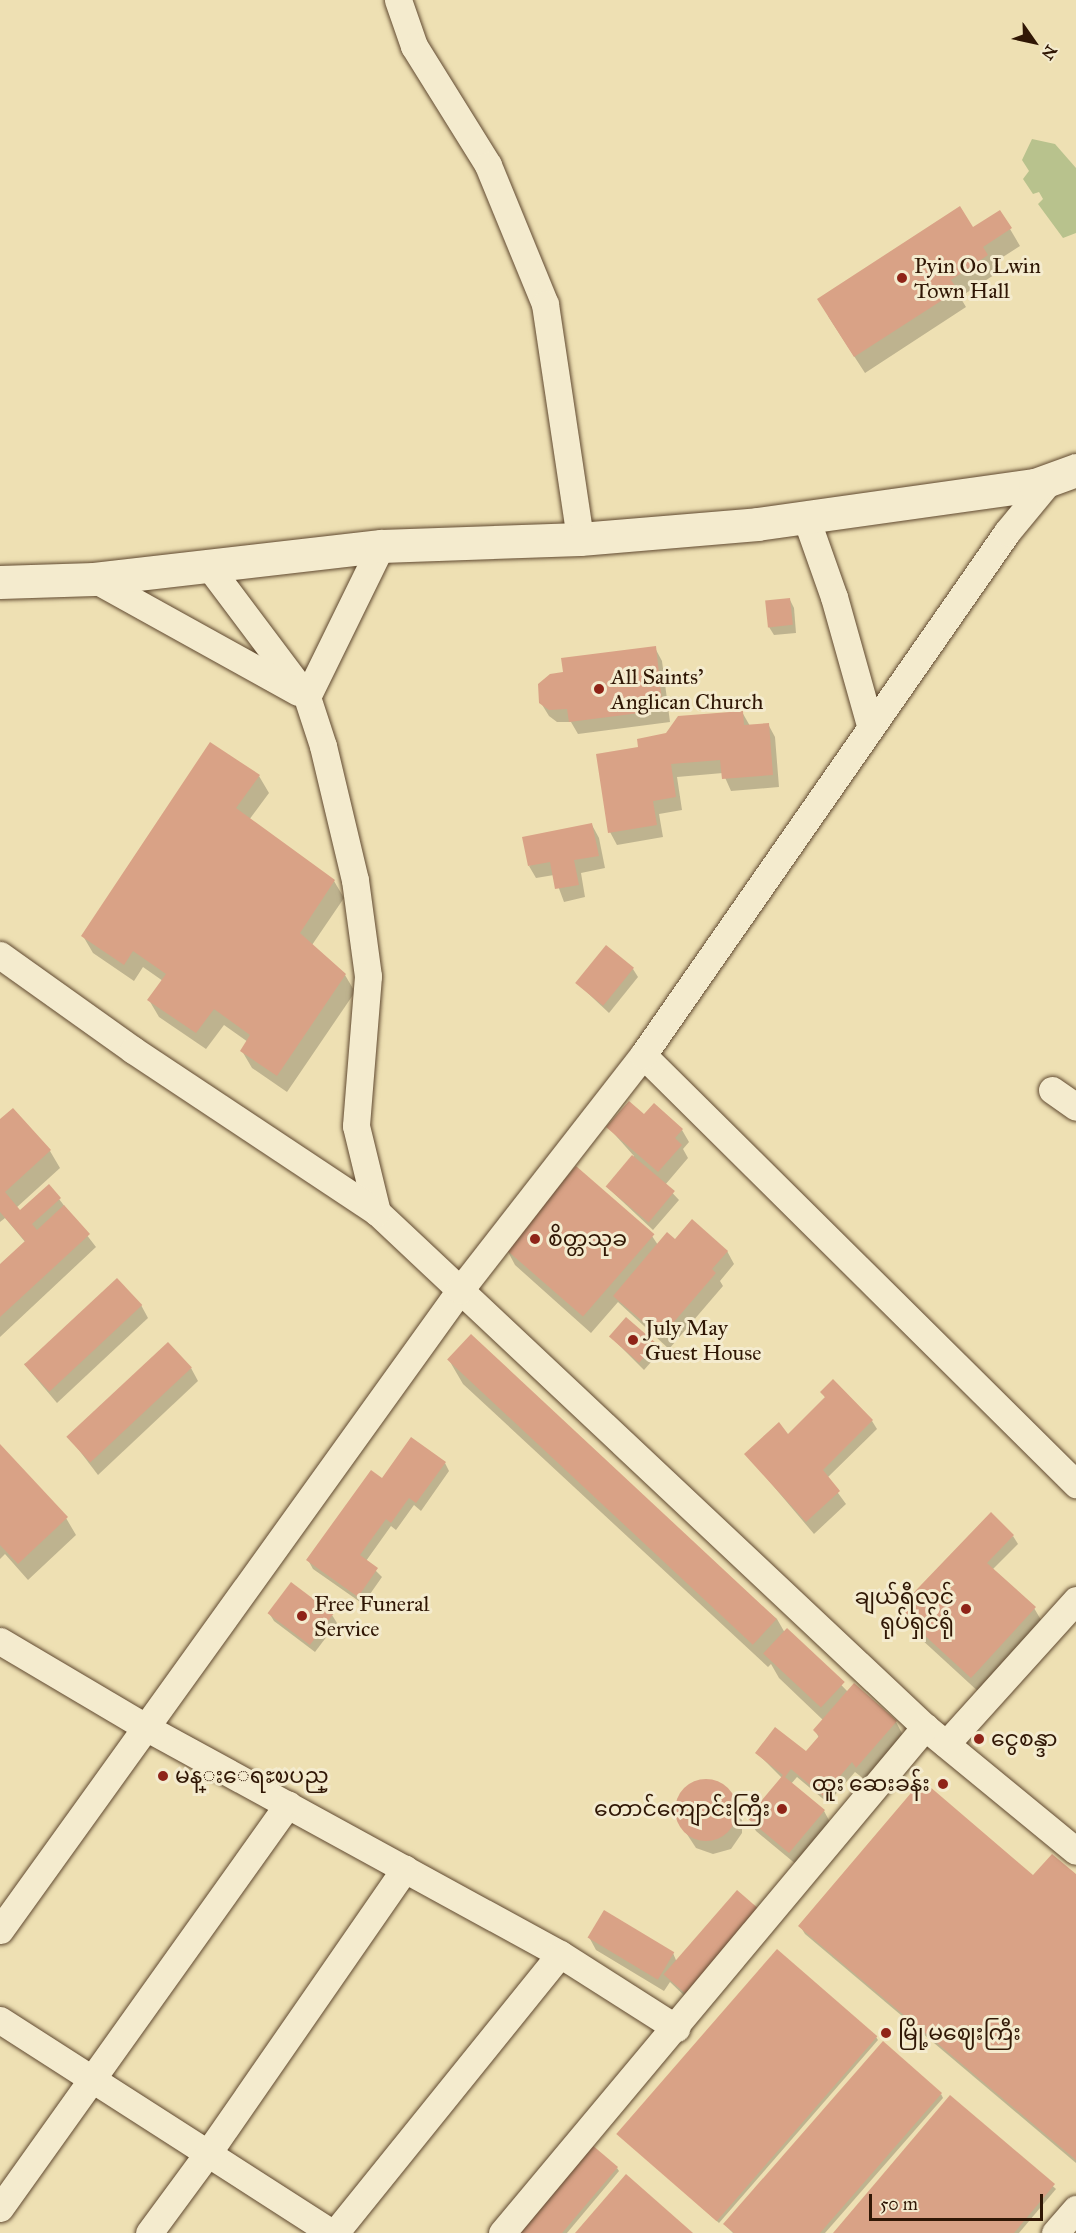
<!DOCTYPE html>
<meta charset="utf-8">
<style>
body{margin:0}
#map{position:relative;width:1076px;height:2233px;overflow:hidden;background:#eee0b3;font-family:"IM FELL Great Primer","Noto Sans Myanmar",serif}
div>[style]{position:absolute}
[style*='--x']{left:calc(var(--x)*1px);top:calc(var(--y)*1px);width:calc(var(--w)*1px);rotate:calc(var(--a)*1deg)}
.green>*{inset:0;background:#b8c28d}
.shadow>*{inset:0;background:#0003}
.building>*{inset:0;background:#d9a286;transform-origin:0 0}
.round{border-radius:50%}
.roads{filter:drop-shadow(0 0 2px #604930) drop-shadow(0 0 2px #604930)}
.minor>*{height:27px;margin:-13.5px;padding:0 13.5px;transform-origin:13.5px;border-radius:13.5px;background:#f4ebce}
.tertiary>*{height:33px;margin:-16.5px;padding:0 16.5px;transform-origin:16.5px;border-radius:16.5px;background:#f4ebce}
.dots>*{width:16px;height:16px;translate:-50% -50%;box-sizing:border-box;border:3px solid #f4ebce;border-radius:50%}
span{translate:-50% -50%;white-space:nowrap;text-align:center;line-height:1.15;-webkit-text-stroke:6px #f4ebce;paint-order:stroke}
.poi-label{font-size:22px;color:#301705}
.left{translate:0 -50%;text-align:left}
.right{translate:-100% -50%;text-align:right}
.north{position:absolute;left:1004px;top:12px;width:60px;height:60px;-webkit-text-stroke:4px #f4ebce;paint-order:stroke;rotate:124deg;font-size:16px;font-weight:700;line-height:24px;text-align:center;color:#301705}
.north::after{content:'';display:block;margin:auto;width:21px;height:27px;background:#301705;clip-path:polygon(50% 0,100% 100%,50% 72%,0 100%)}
.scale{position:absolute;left:869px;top:2194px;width:174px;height:27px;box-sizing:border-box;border:3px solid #301705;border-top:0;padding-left:8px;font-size:18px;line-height:21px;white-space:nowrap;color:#301705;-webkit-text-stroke:4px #f4ebce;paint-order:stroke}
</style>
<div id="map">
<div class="green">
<i style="clip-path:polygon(1032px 139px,1055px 144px,1076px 168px,1076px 233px,1063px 238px,1038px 204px,1043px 199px,1039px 192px,1033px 194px,1023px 179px,1029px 171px,1022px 160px)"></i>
</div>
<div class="shadow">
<i style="clip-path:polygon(1010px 229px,1020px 246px,992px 264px,997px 273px,960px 297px,966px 307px,865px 373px,828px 316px,973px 230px)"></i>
<i style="clip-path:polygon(790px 600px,794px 608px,796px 633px,774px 635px,769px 627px)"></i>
<i style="clip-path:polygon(655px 648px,662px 661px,670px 722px,578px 734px,571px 722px,557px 722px,549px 716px,541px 703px)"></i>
<i style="clip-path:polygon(742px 712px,750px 726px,768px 724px,775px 737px,779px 787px,731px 791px,723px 773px,677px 777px,682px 810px,659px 814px,663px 837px,617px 845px,610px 832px,640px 748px,667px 735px)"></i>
<i style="clip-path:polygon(259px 776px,269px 793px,249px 820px,334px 881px,344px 898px,312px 945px,345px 975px,355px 992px,287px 1092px,252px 1068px,242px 1051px,248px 1042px,224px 1025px,206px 1049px,159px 1017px,149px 1000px,163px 981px,143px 967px,134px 981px,93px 953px,83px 936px)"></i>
<i style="clip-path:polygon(592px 825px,599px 838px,605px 868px,581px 873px,585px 897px,564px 902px,554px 875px,536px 878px,529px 866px)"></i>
<i style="clip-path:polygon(633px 969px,638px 977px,609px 1013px,577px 983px)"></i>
<i style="clip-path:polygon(644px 1116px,682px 1130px,689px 1142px,683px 1149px,688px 1158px,665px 1185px,679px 1200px,653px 1230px,607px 1187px,634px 1156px,608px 1127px)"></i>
<i style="clip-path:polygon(0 1121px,50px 1151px,60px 1168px,16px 1208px,20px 1212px,49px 1186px,96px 1247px,0 1337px,0 1267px,26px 1243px,5px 1218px,0 1222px)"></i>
<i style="clip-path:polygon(652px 1236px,658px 1245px,675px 1241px,727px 1251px,734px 1264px,720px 1281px,723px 1286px,669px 1349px,618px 1302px,591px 1333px,515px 1265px,506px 1248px)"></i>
<i style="clip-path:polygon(141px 1305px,148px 1318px,57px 1403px,24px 1364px)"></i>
<i style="clip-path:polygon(611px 1337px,655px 1344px,659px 1353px,644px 1370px)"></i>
<i style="clip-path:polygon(449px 1360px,777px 1619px,785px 1633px,788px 1630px,848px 1692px,896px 1722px,903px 1735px,864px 1779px,855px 1772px,828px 1803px,797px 1777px,791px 1784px,824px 1811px,831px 1824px,797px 1865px,756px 1831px,749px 1818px,782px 1778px,757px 1753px,806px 1753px,819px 1738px,815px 1730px,823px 1720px,779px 1678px,771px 1664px,768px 1667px,463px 1384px)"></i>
<i style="clip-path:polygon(191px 1368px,198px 1381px,98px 1475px,69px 1437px)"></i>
<i style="clip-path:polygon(822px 1392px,872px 1421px,877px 1429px,827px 1478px,846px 1504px,814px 1534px,746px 1454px,789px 1436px,826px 1399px)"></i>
<i style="clip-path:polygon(0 1446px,66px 1518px,76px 1535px,28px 1580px,5px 1554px,0 1559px)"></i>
<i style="clip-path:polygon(445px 1463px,449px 1471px,421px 1511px,414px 1505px,396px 1530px,391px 1526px,366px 1561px,382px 1577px,363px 1604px,313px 1569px,308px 1560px)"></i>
<i style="clip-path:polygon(1013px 1536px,1018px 1544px,993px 1569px,1034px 1608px,1044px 1625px,981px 1694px,908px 1627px,899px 1611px)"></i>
<i style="clip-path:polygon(269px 1613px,332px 1615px,337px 1623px,315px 1652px,274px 1621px)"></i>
<i style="clip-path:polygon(700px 1780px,721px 1784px,742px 1813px,742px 1833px,731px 1849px,713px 1854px,696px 1848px,677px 1819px,677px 1800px,691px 1784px)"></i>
<i style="clip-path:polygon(1076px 1876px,1076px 2163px,805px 1934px,800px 1926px,1033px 1877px)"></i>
<i style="clip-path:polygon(589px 1937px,673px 1953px,695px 2006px,670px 1982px,664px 1991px,596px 1950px)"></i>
<i style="clip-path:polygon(876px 2037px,878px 2040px,719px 2223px,619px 2134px)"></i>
<i style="clip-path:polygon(941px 2094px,943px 2098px,825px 2233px,733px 2233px,727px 2227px,725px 2224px)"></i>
<i style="clip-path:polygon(951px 2097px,1056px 2189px,1019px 2233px,835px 2233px)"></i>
<i style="clip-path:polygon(617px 2168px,619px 2171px,567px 2233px,514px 2233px)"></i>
</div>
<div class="building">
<i style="clip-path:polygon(960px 206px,973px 227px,1000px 210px,1012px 228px,983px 247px,988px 255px,951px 280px,958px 290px,854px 357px,817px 299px)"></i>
<i style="left:790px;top:598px;width:27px;height:25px;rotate:84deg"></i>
<i style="clip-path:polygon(656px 646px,663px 710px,569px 722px,567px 709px,549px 710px,539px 703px,538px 684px,550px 674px,563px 672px,561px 658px)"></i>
<i style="clip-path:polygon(743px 711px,744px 725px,769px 723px,773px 775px,722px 779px,720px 760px,671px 764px,676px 797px,653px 801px,657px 825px,608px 833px,596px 754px,638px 747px,637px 739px,666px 733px,678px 716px)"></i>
<i style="clip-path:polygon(210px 742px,260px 775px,236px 808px,335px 880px,300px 933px,346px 974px,277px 1076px,240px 1051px,250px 1035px,214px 1009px,196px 1033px,147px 1000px,166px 974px,133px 951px,124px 965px,81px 936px)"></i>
<i style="clip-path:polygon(592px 823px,599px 856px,574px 860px,579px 885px,555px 889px,550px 862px,528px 866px,522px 837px)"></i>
<i style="left:606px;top:945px;width:36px;height:49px;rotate:39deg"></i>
<i style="clip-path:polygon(629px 1101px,644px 1114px,654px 1103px,683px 1129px,675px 1138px,682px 1145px,658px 1172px,606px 1127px)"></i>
<i style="clip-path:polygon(13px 1108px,51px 1150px,5px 1192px,20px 1210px,49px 1184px,61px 1198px,32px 1224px,37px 1230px,64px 1205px,90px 1234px,0 1317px,0 1264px,25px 1241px,0 1212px,0 1119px)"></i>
<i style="left:632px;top:1155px;width:56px;height:41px;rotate:40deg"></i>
<i style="left:576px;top:1166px;width:104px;height:109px;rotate:41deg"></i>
<i style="clip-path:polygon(692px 1219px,728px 1251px,712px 1269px,716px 1273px,661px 1337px,613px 1296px,667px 1232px,675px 1239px)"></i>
<i style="left:117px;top:1278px;width:37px;height:127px;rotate:47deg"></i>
<i style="left:626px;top:1317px;width:40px;height:26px;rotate:41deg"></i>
<i style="left:471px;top:1334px;width:418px;height:35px;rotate:43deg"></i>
<i style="left:168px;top:1342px;width:35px;height:139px;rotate:47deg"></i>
<i style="clip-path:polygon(833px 1379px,873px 1420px,823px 1470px,840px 1491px,806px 1522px,744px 1454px,779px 1422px,788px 1434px,825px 1397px,820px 1392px)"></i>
<i style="clip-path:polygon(411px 1437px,446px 1462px,416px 1503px,409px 1498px,391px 1523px,386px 1519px,360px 1555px,378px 1568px,358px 1597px,306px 1560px,371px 1470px,382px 1478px)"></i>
<i style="clip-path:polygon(0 1444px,68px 1517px,18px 1564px,0 1545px)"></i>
<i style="clip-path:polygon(991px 1512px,1014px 1535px,987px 1563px,1036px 1607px,971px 1678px,897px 1610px)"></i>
<i style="left:291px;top:1582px;width:53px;height:39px;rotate:37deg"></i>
<i style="left:787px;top:1628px;width:79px;height:35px;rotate:43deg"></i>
<i style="clip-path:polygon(854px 1683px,897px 1721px,856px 1768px,852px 1762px,823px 1796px,791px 1769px,785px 1777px,825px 1810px,789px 1853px,747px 1818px,783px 1775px,755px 1753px,775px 1727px,806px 1751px,819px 1736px,813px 1730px)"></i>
<i class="round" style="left:675px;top:1779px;width:62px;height:62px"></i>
<i style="clip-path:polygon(922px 1780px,1033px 1875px,1052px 1854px,1076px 1874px,1076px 2160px,798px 1926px)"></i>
<i style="left:737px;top:1890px;width:29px;height:112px;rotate:41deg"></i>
<i style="left:604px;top:1910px;width:82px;height:32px;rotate:31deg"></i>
<i style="left:777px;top:1949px;width:133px;height:245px;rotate:41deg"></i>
<i style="clip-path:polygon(883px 2041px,942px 2093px,820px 2233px,734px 2233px,723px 2224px)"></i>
<i style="clip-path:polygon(950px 2095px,1055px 2184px,1014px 2233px,833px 2233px)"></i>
<i style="clip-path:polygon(591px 2144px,618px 2167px,562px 2233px,512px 2233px)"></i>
<i style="clip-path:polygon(626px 2174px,693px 2233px,575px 2233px)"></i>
</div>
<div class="roads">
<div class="minor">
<i style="--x:398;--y:0;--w:49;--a:70.8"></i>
<i style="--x:414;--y:46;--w:140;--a:58.1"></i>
<i style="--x:488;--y:165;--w:150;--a:67.7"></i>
<i style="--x:545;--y:304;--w:238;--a:81.5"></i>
<i style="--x:806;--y:518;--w:84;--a:70.5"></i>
<i style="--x:834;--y:597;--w:133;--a:74.3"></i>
<i style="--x:210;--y:568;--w:161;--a:53.1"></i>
<i style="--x:307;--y:697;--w:52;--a:71.9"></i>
<i style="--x:323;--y:746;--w:138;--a:76.6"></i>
<i style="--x:355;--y:880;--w:97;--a:82.3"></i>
<i style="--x:368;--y:976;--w:150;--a:94.6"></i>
<i style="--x:356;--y:1126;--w:89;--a:76.3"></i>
<i style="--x:377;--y:1212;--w:752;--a:43.22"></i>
<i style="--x:925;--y:1727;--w:195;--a:39.4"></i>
<i style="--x:94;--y:579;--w:233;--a:29"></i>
<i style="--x:307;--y:697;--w:168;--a:-63.9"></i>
<i style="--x:0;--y:955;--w:163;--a:35.5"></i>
<i style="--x:133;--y:1050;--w:293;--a:33.6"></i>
<i style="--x:643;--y:1055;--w:610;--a:44.73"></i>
<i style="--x:1052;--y:1090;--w:29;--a:35"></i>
<i style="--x:0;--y:1641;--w:171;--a:30.6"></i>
<i style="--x:147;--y:1728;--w:471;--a:28.7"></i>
<i style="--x:560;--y:1954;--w:138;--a:32.5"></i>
<i style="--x:946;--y:1744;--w:194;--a:-47.9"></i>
<i style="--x:0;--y:1930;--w:788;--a:-54.29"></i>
<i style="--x:460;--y:1290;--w:298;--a:-52.1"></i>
<i style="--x:643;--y:1055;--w:637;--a:-55.16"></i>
<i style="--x:1007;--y:532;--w:67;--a:-50.4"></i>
<i style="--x:0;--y:2020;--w:394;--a:32.7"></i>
<i style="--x:0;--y:2208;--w:496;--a:-54.5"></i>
<i style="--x:149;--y:2233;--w:99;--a:-53.6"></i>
<i style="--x:208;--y:2153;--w:346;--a:-55.3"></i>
<i style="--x:335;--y:2233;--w:358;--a:-51.1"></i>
<i style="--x:502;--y:2233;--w:660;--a:-50.11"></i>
<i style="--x:1055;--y:2233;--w:32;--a:-49"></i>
</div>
<div class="tertiary">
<i style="--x:0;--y:582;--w:94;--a:-1.8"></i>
<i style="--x:94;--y:579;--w:289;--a:-6.6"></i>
<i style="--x:381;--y:546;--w:199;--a:-2"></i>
<i style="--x:580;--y:539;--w:178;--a:-4.8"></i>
<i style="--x:757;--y:524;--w:281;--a:-8"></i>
<i style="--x:1035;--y:485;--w:44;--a:-20.1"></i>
</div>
</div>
<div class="dots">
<i style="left:902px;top:278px;background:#8f2418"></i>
<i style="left:599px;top:689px;background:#8f2418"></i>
<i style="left:535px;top:1239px;background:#8f2418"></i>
<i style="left:633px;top:1340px;background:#8f2418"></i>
<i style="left:966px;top:1609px;background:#8f2418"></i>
<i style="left:302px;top:1616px;background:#8f2418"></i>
<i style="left:979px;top:1739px;background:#8f2418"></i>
<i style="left:163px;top:1776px;background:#8f2418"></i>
<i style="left:943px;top:1784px;background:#8f2418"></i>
<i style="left:782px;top:1809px;background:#8f2418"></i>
<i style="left:886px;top:2033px;background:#8f2418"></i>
</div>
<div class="poi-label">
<span class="left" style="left:914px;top:278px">Pyin Oo Lwin<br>Town Hall</span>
<span class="left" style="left:611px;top:689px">All Saints'<br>Anglican Church</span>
<span class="left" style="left:548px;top:1239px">စိတ္တသုခ</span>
<span class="left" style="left:645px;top:1340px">July May<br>Guest House</span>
<span class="right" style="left:954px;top:1609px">ချယ်ရီလွင်<br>ရုပ်ရှင်ရုံ</span>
<span class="left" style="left:314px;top:1616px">Free Funeral<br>Service</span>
<span class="left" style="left:991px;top:1739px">ငွေစန္ဒာ</span>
<span class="left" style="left:175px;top:1776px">မန္းေရႊၿပည္</span>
<span class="right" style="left:930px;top:1784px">ထူး ဆေးခန်း</span>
<span class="right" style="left:770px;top:1809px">တောင်ကျောင်းကြီး</span>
<span class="left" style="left:898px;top:2033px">မြို့မဈေးကြီး</span>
</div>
<div class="north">N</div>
<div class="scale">50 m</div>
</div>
